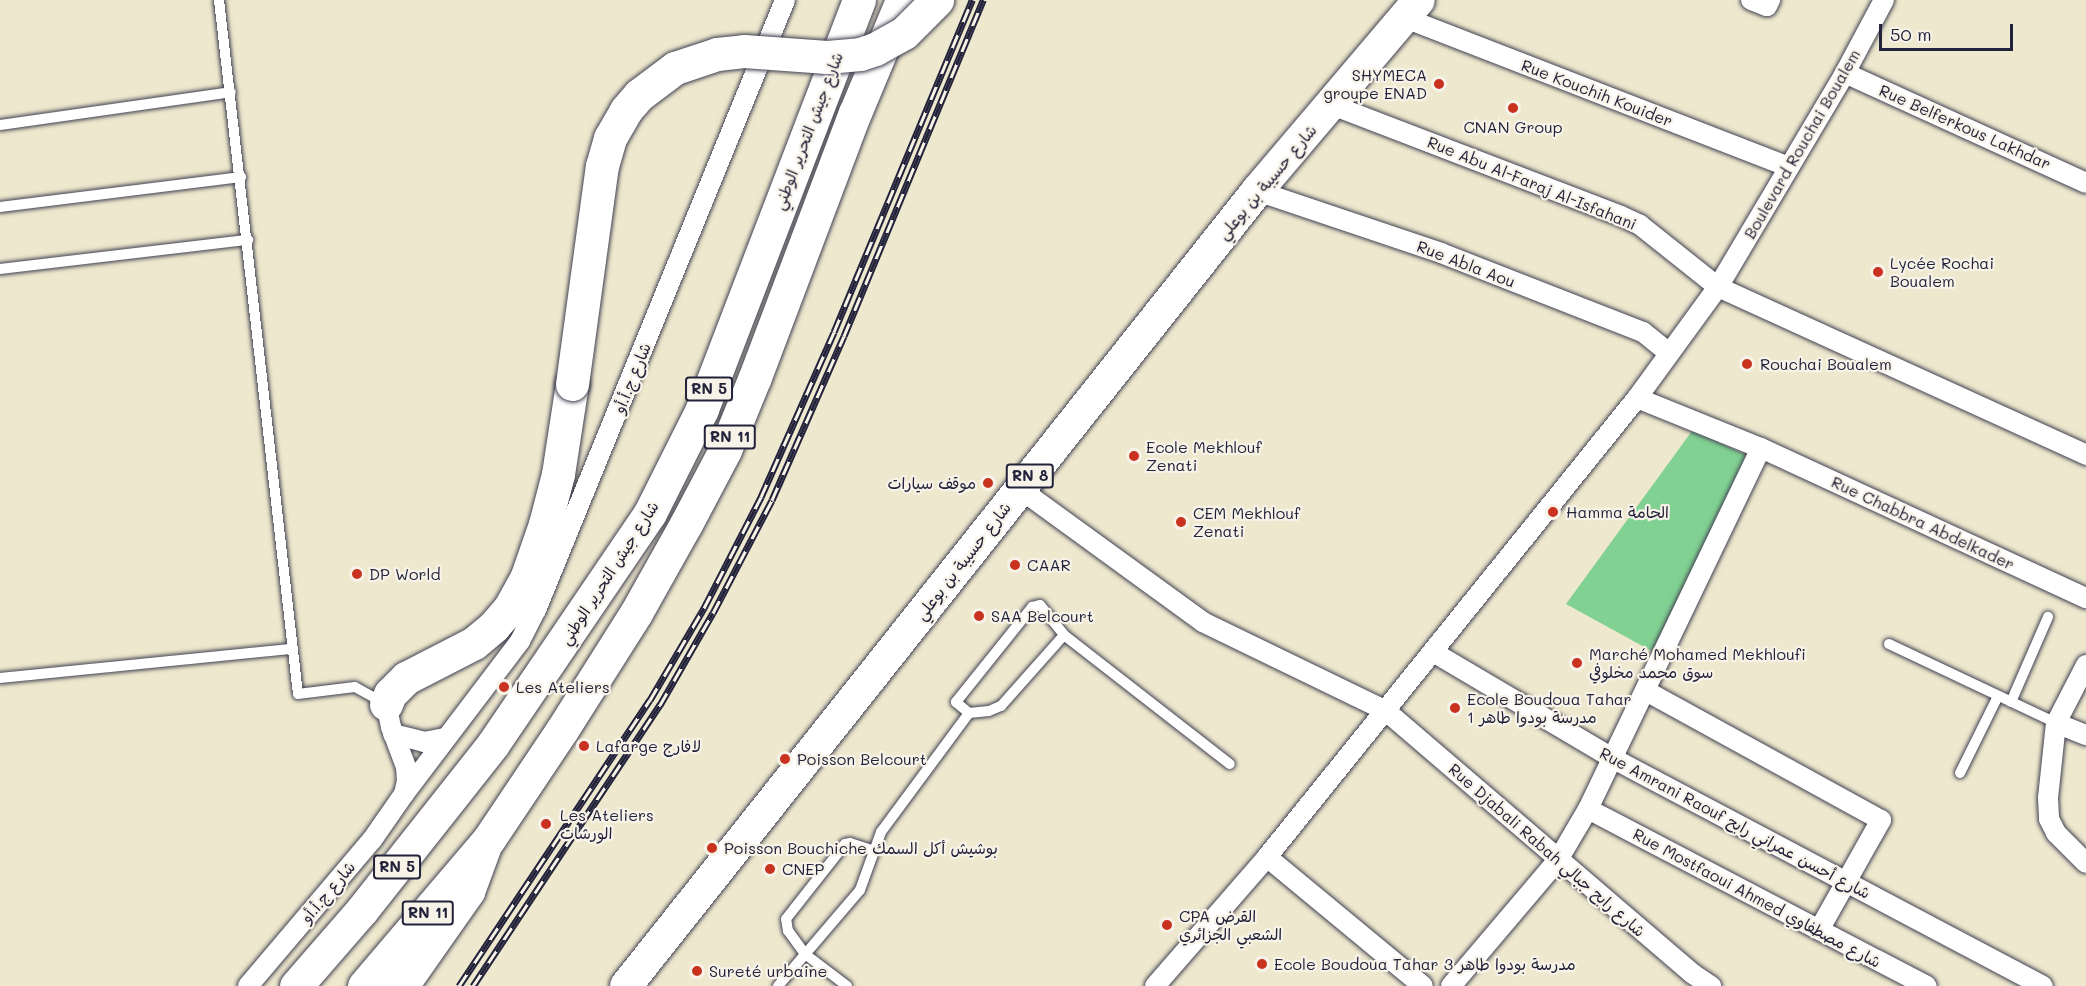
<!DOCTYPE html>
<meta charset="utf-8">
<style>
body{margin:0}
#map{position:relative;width:2086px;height:986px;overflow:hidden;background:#eee8ce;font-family:Mali,"Playpen Sans Arabic",sans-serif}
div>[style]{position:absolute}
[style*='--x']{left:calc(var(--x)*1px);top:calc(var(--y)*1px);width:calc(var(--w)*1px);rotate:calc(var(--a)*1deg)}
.green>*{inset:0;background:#81d192}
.roads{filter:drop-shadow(0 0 2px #414051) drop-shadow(0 0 2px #414051)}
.service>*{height:10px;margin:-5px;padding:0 5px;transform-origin:5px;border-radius:5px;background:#fff}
.minor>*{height:20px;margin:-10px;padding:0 10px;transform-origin:10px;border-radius:10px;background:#fff}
.primary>*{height:32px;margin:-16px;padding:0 16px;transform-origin:16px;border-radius:16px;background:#fff}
.motorway>*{height:33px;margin:-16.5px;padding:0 16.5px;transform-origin:16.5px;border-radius:16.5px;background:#fff}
.rail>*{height:7px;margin-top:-3.5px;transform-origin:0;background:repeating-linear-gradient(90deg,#f7f3e8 0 14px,#22223b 0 28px);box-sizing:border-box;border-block:2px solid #22223b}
.bridges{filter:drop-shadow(0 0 2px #414051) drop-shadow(0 0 2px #414051)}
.motorway-bridge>*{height:33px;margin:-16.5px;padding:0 16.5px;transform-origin:16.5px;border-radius:16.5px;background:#fff}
.dots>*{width:16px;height:16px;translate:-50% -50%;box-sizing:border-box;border:3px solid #f7f3e8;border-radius:50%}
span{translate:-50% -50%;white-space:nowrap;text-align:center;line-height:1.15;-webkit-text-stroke:4.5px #f7f3e8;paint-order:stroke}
.shield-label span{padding:2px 4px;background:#f7f3e8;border:2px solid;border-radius:4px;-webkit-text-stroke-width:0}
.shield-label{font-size:15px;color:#22223b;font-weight:700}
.poi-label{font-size:16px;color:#22223b}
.right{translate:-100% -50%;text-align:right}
.left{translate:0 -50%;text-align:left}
.street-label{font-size:16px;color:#22223b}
.scale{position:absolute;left:1879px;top:24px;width:134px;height:27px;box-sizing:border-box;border:3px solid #22223b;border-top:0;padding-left:8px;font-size:18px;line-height:21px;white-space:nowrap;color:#22223b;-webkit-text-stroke:4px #f7f3e8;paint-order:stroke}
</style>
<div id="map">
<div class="green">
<i style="clip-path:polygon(1692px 431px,1747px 455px,1657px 654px,1566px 604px)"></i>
</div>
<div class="roads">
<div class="service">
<i style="--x:219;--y:0;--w:698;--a:83.51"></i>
<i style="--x:298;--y:694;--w:57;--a:-7"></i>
<i style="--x:355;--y:687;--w:33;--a:29"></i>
<i style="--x:0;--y:125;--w:233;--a:-8.1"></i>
<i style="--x:0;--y:207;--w:243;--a:-7.1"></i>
<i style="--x:0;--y:269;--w:250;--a:-6.7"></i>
<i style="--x:1889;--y:644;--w:185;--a:25.3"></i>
<i style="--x:0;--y:678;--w:294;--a:-5.7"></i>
<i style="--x:2011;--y:702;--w:93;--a:-66.5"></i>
<i style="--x:969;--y:713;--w:20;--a:-6"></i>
<i style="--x:989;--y:711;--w:13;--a:-23"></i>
<i style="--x:1001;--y:706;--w:95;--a:-48.4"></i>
<i style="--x:1960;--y:773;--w:86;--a:-63.7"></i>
<i style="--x:778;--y:986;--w:126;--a:-49.5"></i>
<i style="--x:860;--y:890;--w:62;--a:-70.1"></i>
<i style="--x:881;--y:832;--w:148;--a:-53.5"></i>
<i style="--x:969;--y:713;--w:17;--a:-140"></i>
<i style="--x:956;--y:702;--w:122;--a:-51.3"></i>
<i style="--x:1032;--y:607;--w:8;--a:-14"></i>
<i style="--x:1040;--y:605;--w:38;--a:51"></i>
<i style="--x:1064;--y:635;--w:210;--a:37.9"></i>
<i style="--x:847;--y:986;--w:53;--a:-142.7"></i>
<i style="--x:805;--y:954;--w:29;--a:-126"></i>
<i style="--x:788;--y:931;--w:12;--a:-99"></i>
<i style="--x:786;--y:919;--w:95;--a:-51.8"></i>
<i style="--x:845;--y:844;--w:5;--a:-11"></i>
<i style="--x:850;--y:843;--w:25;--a:18"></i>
</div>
<div class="minor">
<i style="--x:1751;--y:0;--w:17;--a:21"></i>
<i style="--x:1767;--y:6;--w:7;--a:-63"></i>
<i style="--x:1405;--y:18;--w:412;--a:21.2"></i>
<i style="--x:1845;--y:73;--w:265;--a:24.5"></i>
<i style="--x:1332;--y:105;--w:310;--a:21"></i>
<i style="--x:1621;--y:216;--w:21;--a:25"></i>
<i style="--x:1640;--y:225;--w:100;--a:38.5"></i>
<i style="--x:1718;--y:287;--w:405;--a:24.5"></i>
<i style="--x:1257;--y:191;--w:194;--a:18.6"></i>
<i style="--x:1441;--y:253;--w:217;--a:21.4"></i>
<i style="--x:1643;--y:332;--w:32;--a:39"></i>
<i style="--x:1637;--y:398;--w:134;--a:22"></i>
<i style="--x:1761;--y:448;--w:358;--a:24.8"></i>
<i style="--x:1020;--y:489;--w:226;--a:36"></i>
<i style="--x:1203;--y:622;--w:203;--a:25.9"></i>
<i style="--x:1386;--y:711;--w:404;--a:40.6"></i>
<i style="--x:1693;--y:974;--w:22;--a:34"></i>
<i style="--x:1433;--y:652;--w:210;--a:30.6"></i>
<i style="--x:1614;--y:759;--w:485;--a:27.9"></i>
<i style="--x:2086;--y:665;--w:65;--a:117.3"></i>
<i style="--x:2056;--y:723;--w:75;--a:96.1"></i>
<i style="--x:2048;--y:798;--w:21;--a:87"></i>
<i style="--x:2049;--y:819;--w:16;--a:63"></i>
<i style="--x:2056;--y:833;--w:42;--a:45"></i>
<i style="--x:1646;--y:691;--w:268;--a:28.8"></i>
<i style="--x:1881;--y:820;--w:126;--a:119.4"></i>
<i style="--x:2056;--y:723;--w:32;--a:22"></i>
<i style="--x:393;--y:734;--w:32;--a:14"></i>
<i style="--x:424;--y:742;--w:21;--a:-11"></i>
<i style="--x:404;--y:794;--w:192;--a:-52.8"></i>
<i style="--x:520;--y:641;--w:35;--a:-63"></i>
<i style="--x:536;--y:610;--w:659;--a:-67.79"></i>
<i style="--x:1588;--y:809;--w:382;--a:27.6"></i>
<i style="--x:1267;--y:857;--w:202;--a:39.6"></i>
<i style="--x:248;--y:986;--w:192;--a:-49.7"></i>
<i style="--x:372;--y:840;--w:56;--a:-55.2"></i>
<i style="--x:404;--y:794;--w:13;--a:-77"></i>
<i style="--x:407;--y:781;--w:14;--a:-94"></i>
<i style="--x:406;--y:767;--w:43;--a:-110.6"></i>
<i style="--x:391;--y:727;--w:24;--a:-102"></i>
<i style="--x:1155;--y:986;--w:171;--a:-49"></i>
<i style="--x:1267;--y:857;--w:590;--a:-51.13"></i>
<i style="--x:1637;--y:398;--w:137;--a:-53.9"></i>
<i style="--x:1718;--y:287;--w:249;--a:-59.3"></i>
<i style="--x:1845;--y:73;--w:83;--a:-61.9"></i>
<i style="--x:1451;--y:986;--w:165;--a:-49.7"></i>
<i style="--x:1558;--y:860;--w:59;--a:-59.5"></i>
<i style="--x:1588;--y:809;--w:400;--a:-64.4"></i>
</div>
<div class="primary">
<i style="--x:403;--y:986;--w:115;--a:-54.9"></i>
<i style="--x:469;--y:892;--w:52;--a:-69.8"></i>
<i style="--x:626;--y:986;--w:1015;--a:-51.56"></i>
<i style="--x:1257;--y:191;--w:250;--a:-49.7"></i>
</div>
<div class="motorway">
<i style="--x:386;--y:704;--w:11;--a:-68"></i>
<i style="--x:390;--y:694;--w:23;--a:-45"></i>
<i style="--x:406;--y:678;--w:76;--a:-27.2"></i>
<i style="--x:474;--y:643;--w:26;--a:-40"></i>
<i style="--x:494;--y:626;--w:23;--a:-49"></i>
<i style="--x:509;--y:609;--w:38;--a:-61"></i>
<i style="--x:527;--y:576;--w:55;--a:-70.9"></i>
<i style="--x:545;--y:524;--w:52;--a:-75.4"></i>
<i style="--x:558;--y:474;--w:91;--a:-81.2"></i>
<i style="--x:296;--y:986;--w:101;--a:-49"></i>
<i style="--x:362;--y:910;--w:211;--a:-51.7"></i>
<i style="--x:493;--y:744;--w:279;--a:-55.8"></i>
<i style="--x:650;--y:513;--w:116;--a:-63.4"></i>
<i style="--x:702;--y:409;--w:438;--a:-69"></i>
<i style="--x:364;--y:986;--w:193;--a:-49.6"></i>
<i style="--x:489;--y:839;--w:131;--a:-56.2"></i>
<i style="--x:562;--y:730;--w:138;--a:-57.7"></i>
<i style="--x:636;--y:613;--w:102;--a:-60.7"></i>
<i style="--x:686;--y:524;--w:84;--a:-62.2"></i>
<i style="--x:725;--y:450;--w:79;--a:-67.7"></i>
<i style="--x:755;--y:377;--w:282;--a:-69.3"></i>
<i style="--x:855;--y:113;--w:122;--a:-67.4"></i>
</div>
</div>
<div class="rail">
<i style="--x:459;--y:986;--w:344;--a:-56.3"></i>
<i style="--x:650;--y:700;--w:107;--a:-59.6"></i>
<i style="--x:704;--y:608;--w:125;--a:-62.8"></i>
<i style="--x:761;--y:497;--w:180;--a:-66.1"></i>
<i style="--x:834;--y:332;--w:360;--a:-67.4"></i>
<i style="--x:473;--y:986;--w:338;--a:-56.4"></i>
<i style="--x:660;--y:705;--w:106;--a:-60.1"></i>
<i style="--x:713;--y:613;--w:127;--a:-62.4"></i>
<i style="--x:772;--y:500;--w:179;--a:-66.3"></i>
<i style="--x:844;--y:336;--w:364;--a:-67.5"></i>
</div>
<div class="bridges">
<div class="motorway-bridge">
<i style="--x:572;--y:384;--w:220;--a:-82.2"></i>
<i style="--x:602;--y:166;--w:29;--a:-74"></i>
<i style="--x:610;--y:138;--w:32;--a:-60"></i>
<i style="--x:626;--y:110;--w:20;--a:-49"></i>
<i style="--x:639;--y:95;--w:45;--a:-36.9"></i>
<i style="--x:675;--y:68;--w:44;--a:-18.4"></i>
<i style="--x:717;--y:54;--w:27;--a:-6"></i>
<i style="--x:744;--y:51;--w:83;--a:4.1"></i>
<i style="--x:827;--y:57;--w:33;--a:-5"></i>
<i style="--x:860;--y:54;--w:16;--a:-18"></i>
<i style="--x:875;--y:49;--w:33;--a:-29"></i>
<i style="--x:904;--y:33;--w:47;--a:-45"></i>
</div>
</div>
<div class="dots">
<i style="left:1439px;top:84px;background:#c8321e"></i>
<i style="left:1513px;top:108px;background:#c8321e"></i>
<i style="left:1878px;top:272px;background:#c8321e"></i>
<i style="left:1747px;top:364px;background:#c8321e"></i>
<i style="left:1134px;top:456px;background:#c8321e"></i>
<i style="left:988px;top:483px;background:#c8321e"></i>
<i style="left:1553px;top:512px;background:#c8321e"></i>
<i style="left:1181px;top:522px;background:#c8321e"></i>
<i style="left:1015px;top:565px;background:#c8321e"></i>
<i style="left:357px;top:574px;background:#c8321e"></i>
<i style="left:979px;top:616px;background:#c8321e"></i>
<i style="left:1577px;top:663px;background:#c8321e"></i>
<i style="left:504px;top:687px;background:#c8321e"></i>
<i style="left:1455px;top:708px;background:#c8321e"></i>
<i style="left:584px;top:746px;background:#c8321e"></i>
<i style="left:785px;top:759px;background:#c8321e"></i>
<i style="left:546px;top:824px;background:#c8321e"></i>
<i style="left:712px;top:848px;background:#c8321e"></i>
<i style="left:770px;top:869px;background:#c8321e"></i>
<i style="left:1167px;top:925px;background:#c8321e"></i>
<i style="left:1262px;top:964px;background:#c8321e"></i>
<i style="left:697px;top:971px;background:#c8321e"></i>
</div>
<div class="shield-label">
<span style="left:709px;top:389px">RN 5</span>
<span style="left:730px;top:437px">RN 11</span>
<span style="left:1030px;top:476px">RN 8</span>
<span style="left:397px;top:867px">RN 5</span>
<span style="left:428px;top:913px">RN 11</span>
</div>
<div class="poi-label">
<span class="right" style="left:1427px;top:84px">SHYMECA<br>groupe ENAD</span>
<span style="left:1513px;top:127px">CNAN Group</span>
<span class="left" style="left:1890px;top:272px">Lycée Rochai<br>Boualem</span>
<span class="left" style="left:1760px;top:364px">Rouchai Boualem</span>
<span class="left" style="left:1146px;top:456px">Ecole Mekhlouf<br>Zenati</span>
<span class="right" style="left:976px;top:483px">موقف سيارات</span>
<span class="left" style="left:1566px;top:512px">Hamma الحامة</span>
<span class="left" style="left:1193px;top:522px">CEM Mekhlouf<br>Zenati</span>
<span class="left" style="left:1027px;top:565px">CAAR</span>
<span class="left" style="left:369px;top:574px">DP World</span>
<span class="left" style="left:991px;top:616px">SAA Belcourt</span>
<span class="left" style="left:1589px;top:663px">Marché Mohamed Mekhloufi<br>سوق محمد مخلوفي</span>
<span class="left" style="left:516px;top:687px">Les Ateliers</span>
<span class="left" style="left:1467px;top:708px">Ecole Boudoua Tahar<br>1 مدرسة بودوا طاهر</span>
<span class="left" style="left:596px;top:746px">Lafarge لافارج</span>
<span class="left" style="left:797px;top:759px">Poisson Belcourt</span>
<span class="left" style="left:560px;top:824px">Les Ateliers<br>الورشات</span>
<span class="left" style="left:724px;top:848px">Poisson Bouchiche بوشيش أكل السمك</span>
<span class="left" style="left:782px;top:869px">CNEP</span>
<span class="left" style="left:1179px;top:925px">CPA القرض<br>الشعبي الجزائري</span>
<span class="left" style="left:1274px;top:964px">Ecole Boudoua Tahar 3 مدرسة بودوا طاهر</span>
<span class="left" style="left:709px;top:971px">Sureté urbaine</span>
</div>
<div class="street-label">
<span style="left:1597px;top:93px;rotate:21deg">Rue Kouchih Kouider</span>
<span style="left:1965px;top:127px;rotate:24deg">Rue Belferkous Lakhdar</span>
<span style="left:808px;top:131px;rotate:-69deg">شارع جيش التحرير الوطني</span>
<span style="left:1802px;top:144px;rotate:-60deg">Boulevard Rouchai Boualem</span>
<span style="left:1267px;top:182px;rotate:-50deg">شارع حسيبة بن بوعلي</span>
<span style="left:1532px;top:183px;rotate:22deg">Rue Abu Al-Faraj Al-Isfahani</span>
<span style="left:1466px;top:264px;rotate:21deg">Rue Abla Aou</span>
<span style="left:632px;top:378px;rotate:-68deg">شارع ج.أ.أو</span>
<span style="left:1923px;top:523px;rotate:25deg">Rue Chabbra Abdelkader</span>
<span style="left:963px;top:561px;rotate:-52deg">شارع حسيبة بن بوعلي</span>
<span style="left:609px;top:573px;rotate:-57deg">شارع جيش التحرير الوطني</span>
<span style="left:1735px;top:823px;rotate:28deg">Rue Amrani Raouf شارع أحسن عمراني رابح</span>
<span style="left:1547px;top:850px;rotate:41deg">Rue Djabali Rabah شارع رابح جبالي</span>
<span style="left:328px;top:892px;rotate:-50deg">شارع ج.أ.أو</span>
<span style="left:1757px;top:898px;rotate:28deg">Rue Mostfaoui Ahmed شارع مصطفاوي</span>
</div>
<div class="scale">50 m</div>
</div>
